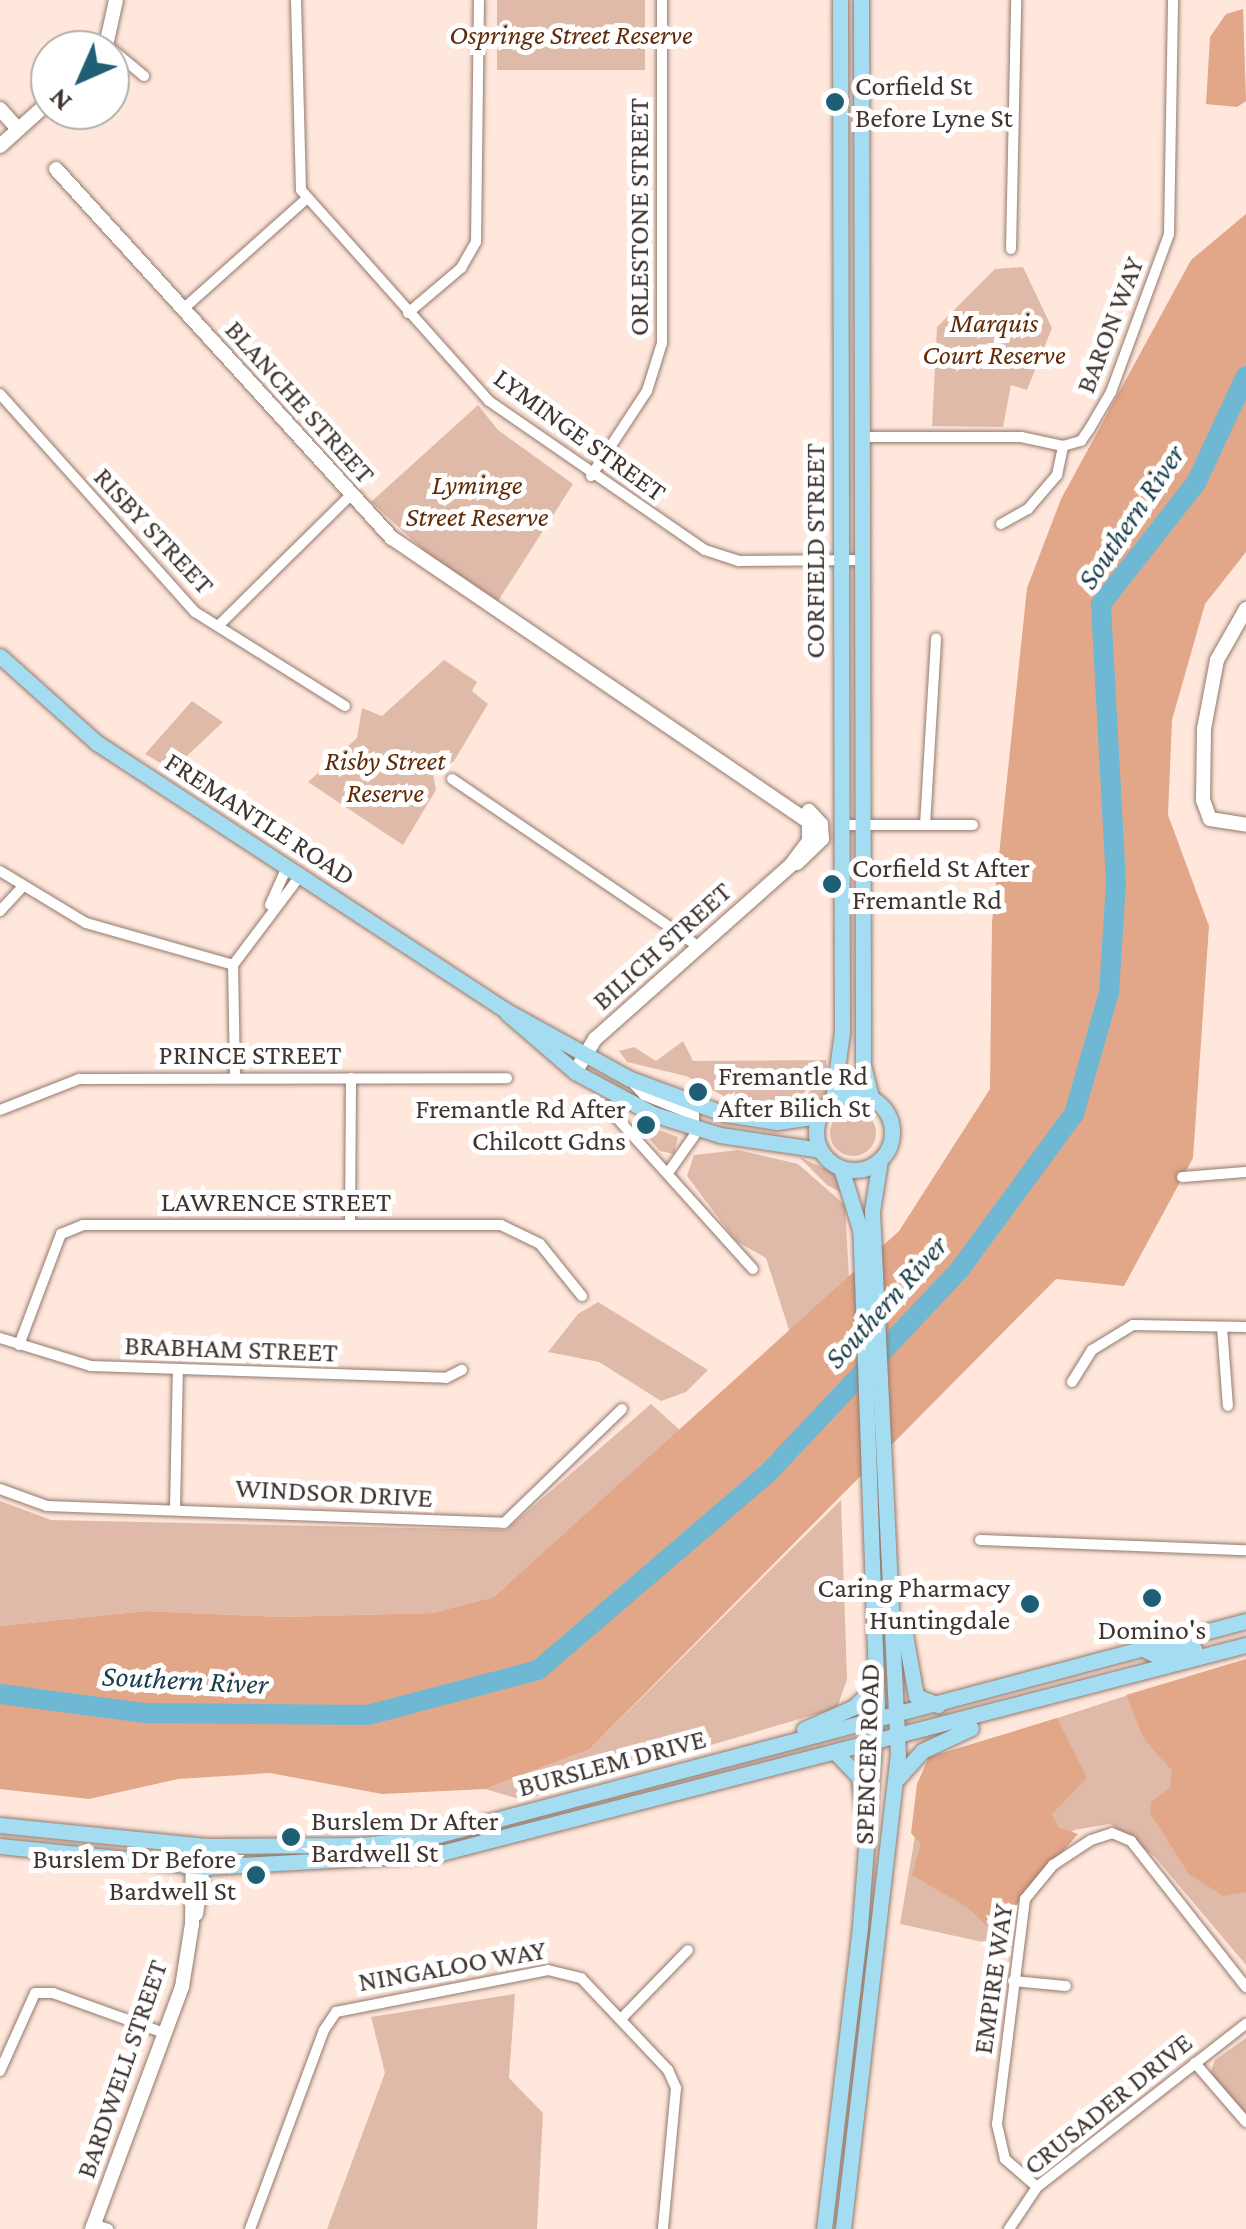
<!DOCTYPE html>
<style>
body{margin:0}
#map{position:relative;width:1246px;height:2229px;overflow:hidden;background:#ffe7dc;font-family:"Crimson Pro",serif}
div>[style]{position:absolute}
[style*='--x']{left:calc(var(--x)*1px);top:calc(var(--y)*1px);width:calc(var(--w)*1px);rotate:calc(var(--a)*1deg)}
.green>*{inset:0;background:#dfbaa8;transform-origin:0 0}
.round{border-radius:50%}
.forest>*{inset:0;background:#e2a688}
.river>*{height:20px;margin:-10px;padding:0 10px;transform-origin:10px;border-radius:10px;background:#6fb8d3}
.roads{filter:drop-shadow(0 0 2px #93796c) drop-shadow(0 0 2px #93796c)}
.street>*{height:10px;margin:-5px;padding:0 5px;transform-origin:5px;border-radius:5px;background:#fff}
.secondary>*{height:14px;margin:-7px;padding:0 7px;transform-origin:7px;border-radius:7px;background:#fff}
.primary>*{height:15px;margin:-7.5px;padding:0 7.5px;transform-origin:7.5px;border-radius:7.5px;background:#a4ddf1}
.primary>.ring{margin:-7.5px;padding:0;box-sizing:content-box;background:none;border:15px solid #a4ddf1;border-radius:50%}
.dots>*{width:28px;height:28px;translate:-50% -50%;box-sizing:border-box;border:5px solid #fff;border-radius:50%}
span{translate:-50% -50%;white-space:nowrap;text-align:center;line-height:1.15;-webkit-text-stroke:10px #fff;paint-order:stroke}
.park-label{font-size:28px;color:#612a09;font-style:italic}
.poi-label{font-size:28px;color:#3f342f}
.left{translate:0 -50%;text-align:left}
.right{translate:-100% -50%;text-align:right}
.street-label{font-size:28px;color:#3f342f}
.water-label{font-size:30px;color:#1c3e4b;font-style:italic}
.north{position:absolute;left:30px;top:30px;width:100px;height:100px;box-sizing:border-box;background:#fff;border:2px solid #b2aeac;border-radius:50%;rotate:225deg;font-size:28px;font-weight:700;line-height:40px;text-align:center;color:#3f342f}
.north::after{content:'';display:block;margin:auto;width:35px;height:45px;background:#1f5f75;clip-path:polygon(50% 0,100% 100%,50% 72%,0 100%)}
</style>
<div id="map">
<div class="green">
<i style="left:497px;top:0;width:148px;height:70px"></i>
<i style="clip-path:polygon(1023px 267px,1052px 328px,1027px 390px,1011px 385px,1003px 427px,932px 426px,937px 327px,995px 269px)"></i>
<i style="clip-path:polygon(478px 405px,498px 430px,573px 484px,498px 601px,427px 553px,371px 502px)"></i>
<i style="clip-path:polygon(444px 660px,477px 682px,472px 691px,488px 704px,454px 761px,433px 773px,436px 790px,403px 845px,308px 782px,357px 738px,362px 708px,382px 716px)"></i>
<i style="clip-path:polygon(192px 701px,223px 722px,172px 770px,145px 754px)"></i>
<i style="clip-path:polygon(683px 1041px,693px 1061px,826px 1060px,828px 1071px,812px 1078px,797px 1107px,778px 1108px,735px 1102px,686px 1076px,627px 1062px,619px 1051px,634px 1047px,656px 1061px)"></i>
<i style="clip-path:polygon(829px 1076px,826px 1098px,803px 1111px,808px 1093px)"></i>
<i class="round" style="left:830px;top:1110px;width:46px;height:46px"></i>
<i style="clip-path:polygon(659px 1130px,678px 1137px,674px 1154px,660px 1151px,644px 1133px)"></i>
<i style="clip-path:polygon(738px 1150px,798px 1164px,845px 1205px,849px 1278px,790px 1333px,766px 1258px,736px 1241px,687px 1176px,694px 1155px)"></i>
<i style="clip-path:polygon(799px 1157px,833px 1172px,844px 1194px,827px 1185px)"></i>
<i style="clip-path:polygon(598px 1302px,708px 1370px,686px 1392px,661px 1401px,599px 1362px,548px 1352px,578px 1314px)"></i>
<i style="clip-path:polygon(651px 1404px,681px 1431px,494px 1597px,432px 1613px,279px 1617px,146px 1611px,0 1626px,0 1501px,51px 1520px,506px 1530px)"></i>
<i style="clip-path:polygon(841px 1500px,847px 1679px,837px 1708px,523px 1800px,485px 1789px,590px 1749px)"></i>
<i style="clip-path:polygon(1246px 1667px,1246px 1965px,1155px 1857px,1110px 1824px,1074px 1830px,1035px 1859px,1015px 1889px,1006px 1947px,900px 1924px,928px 1760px,1122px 1697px)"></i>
<i style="clip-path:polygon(515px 1994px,509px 2078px,543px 2113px,537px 2229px,327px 2229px,385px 2073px,371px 2017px)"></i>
<i style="clip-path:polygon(1246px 2038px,1246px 2122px,1210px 2074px,1215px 2060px)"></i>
</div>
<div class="forest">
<i style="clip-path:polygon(1243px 9px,1246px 101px,1237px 107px,1206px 104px,1210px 37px,1226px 14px)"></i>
<i style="clip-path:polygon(1246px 214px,1246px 552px,1205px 604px,1172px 720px,1168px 815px,1209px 926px,1193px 1158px,1124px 1286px,1056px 1279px,590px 1749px,485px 1789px,382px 1794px,270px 1773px,178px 1779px,89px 1799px,0 1789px,0 1626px,146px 1611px,279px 1617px,432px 1613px,494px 1597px,899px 1231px,990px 1089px,992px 922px,1027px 588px,1061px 499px,1191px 260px)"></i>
<i style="clip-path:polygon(1246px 1659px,1246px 1892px,1223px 1896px,1189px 1874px,1150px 1813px,1151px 1802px,1170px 1788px,1172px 1771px,1144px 1739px,1126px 1695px)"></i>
<i style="clip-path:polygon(1057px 1718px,1087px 1778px,1052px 1814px,1058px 1827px,1078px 1834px,993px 1932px,967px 1907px,912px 1875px,921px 1844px,911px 1833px,917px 1784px,929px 1757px)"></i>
</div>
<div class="river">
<i style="--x:0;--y:1694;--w:145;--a:7.5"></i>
<i style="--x:144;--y:1713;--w:224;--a:0.5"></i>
<i style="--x:368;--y:1715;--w:176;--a:-14.8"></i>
<i style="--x:538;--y:1670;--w:304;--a:-40.6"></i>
<i style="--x:769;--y:1472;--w:279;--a:-46.7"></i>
<i style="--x:960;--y:1269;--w:192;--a:-53.7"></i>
<i style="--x:1074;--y:1114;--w:126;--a:-73.9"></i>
<i style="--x:1109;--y:993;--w:110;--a:-86.4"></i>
<i style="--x:1116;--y:883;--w:279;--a:-93.1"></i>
<i style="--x:1101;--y:604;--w:154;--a:-51.9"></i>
<i style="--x:1196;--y:483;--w:118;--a:-65"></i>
</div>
<div class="roads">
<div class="street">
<i style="--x:296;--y:0;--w:190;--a:88.5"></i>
<i style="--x:301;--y:190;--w:283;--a:48.3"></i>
<i style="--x:489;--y:401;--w:262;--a:34.6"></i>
<i style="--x:705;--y:550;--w:36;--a:18"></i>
<i style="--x:739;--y:561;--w:123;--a:-0.5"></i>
<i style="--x:108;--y:46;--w:47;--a:39.8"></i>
<i style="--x:1011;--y:249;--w:249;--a:-88.8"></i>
<i style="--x:182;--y:310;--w:166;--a:-41.8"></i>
<i style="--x:408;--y:313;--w:70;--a:-40.3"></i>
<i style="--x:461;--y:268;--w:30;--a:-60"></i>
<i style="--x:476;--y:242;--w:242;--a:-89.3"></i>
<i style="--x:0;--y:394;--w:292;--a:48.2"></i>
<i style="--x:195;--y:612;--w:177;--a:32.1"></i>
<i style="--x:863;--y:437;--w:158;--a:0"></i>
<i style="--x:1021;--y:437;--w:43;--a:12.1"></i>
<i style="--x:1063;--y:446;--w:19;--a:-16"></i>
<i style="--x:1081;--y:441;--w:16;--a:-55"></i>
<i style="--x:1090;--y:428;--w:42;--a:-59.7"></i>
<i style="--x:1111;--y:392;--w:168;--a:-69.8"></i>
<i style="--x:1169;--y:234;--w:234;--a:-89"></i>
<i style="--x:591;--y:476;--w:102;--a:-56.6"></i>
<i style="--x:647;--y:391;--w:50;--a:-72.6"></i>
<i style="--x:662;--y:343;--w:343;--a:-90"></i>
<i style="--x:1001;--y:524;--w:31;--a:-29"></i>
<i style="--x:1028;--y:509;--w:45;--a:-49.5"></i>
<i style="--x:1057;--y:475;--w:30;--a:-78"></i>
<i style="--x:219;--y:625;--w:184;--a:-44.6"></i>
<i style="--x:452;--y:779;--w:299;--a:34.2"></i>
<i style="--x:840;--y:825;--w:133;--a:0"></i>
<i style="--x:925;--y:825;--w:187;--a:-86.6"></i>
<i style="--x:0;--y:871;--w:100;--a:31.2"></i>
<i style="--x:86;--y:923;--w:153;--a:15.9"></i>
<i style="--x:270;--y:905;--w:42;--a:-65.9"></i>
<i style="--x:0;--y:911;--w:34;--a:-47"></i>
<i style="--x:235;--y:1076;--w:111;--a:-91"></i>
<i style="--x:233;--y:965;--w:111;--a:-53"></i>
<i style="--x:632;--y:1082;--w:18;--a:47"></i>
<i style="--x:644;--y:1095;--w:54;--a:21.8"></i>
<i style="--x:694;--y:1115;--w:21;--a:90"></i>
<i style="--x:694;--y:1136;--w:42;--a:125.2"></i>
<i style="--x:607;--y:1107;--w:218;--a:48"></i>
<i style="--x:0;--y:1110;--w:85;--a:-21.4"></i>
<i style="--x:79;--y:1079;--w:428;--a:-0.1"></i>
<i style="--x:1182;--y:1177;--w:64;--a:-4.5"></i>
<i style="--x:350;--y:1225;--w:147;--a:-89.6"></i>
<i style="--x:1222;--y:1327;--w:79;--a:85.7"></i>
<i style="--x:0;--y:1338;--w:95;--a:17.1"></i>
<i style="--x:91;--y:1366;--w:355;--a:1.9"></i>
<i style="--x:446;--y:1378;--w:18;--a:-27"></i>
<i style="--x:19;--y:1345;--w:119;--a:-69.3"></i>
<i style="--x:61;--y:1234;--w:24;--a:-22"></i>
<i style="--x:83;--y:1225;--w:418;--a:0"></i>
<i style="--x:501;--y:1225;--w:43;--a:26"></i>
<i style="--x:540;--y:1244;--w:67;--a:51.1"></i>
<i style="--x:1072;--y:1382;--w:38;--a:-58"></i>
<i style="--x:1092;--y:1350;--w:48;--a:-31.4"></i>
<i style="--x:1133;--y:1325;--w:113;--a:1"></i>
<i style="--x:0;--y:1489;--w:50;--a:19.9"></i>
<i style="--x:47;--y:1506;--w:457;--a:2.1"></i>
<i style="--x:504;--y:1523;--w:164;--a:-44"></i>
<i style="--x:175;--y:1508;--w:138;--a:-88.8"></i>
<i style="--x:980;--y:1540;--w:266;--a:2.2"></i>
<i style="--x:1013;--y:1981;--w:53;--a:5.4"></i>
<i style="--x:621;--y:2019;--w:96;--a:-45.8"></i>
<i style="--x:1195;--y:2063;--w:78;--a:49.2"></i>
<i style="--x:0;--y:2071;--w:85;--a:-65.8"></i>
<i style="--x:35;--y:1993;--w:18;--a:0"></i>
<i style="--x:53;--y:1993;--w:118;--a:19.8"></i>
<i style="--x:1037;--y:2187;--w:43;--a:-138.8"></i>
<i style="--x:1005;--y:2159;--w:36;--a:-103"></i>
<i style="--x:997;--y:2124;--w:227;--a:-82.9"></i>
<i style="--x:1025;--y:1899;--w:44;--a:-50.5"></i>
<i style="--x:1053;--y:1865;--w:45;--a:-33.3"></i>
<i style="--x:1091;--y:1840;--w:22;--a:-18"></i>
<i style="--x:1112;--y:1833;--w:21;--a:23"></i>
<i style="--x:1131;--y:1841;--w:186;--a:51.8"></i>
<i style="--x:93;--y:2224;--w:16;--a:18"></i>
<i style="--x:250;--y:2229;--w:212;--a:-69.6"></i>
<i style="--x:324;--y:2030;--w:22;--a:-56"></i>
<i style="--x:336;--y:2012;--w:216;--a:-11.2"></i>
<i style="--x:548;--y:1970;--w:34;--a:14"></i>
<i style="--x:581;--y:1978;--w:127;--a:46.6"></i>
<i style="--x:668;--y:2070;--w:20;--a:66"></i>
<i style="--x:676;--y:2088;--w:142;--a:95.3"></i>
<i style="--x:1009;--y:2229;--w:50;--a:-56.3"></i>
<i style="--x:1037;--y:2187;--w:265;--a:-38"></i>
</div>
<div class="secondary">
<i style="--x:105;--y:50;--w:51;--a:-77.6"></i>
<i style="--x:0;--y:109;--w:27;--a:48"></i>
<i style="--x:0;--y:146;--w:67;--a:-42"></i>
<i style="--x:56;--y:169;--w:499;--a:47.7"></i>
<i style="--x:392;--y:538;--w:505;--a:34.26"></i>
<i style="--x:809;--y:822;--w:19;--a:90"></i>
<i style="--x:809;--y:841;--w:30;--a:127"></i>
<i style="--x:791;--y:865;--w:262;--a:138.4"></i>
<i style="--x:595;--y:1039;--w:39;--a:121"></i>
<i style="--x:1246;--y:609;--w:59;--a:119.6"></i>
<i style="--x:1217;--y:660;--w:70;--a:100.7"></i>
<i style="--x:1204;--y:729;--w:71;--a:90.8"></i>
<i style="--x:1203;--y:800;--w:20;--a:70"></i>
<i style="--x:1210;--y:819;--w:36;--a:9"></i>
<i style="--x:797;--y:863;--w:35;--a:-44"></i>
<i style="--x:822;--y:839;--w:15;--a:-94"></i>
<i style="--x:821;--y:824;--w:18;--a:-133"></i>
<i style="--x:196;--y:1914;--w:69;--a:-81.6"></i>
<i style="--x:92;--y:2229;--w:258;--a:-69.6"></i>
<i style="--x:182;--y:1987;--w:64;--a:-81"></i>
<i style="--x:192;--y:1924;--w:78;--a:-89.3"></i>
</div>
<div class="primary">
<i style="--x:861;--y:0;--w:1065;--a:89.89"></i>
<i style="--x:863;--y:1065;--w:33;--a:76"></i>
<i style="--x:0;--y:656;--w:130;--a:41.9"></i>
<i style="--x:97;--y:743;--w:488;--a:33.2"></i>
<i style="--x:505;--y:1010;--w:141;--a:28.9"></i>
<i style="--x:628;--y:1078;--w:103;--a:20.4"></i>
<i style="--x:725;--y:1114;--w:53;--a:8.7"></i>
<i style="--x:777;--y:1122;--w:42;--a:-8.1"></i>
<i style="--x:507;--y:1013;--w:90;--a:40.9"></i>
<i style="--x:575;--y:1072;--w:89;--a:28.3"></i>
<i style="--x:653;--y:1114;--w:70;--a:17.4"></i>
<i style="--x:720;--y:1135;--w:101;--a:8.5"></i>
<i class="ring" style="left:816px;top:1094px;width:61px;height:61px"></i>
<i style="--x:833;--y:1100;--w:69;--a:-82.5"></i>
<i style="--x:842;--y:1032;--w:1032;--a:-90.11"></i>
<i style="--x:904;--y:1629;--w:68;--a:79.8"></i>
<i style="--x:916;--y:1696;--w:24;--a:22"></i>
<i style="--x:1145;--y:1650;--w:14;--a:25"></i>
<i style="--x:1158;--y:1656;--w:37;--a:-11"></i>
<i style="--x:804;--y:1729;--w:55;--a:-23.7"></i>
<i style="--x:854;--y:1707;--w:30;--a:-44"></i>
<i style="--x:836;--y:1753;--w:33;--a:46"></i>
<i style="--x:859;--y:1777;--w:32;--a:83"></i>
<i style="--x:897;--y:1779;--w:38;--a:-48"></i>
<i style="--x:922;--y:1751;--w:54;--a:-25.1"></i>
<i style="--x:0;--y:1825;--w:207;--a:5.8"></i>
<i style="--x:206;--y:1846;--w:156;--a:-0.4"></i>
<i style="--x:362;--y:1845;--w:69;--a:-6.6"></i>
<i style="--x:431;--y:1837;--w:843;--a:-14.84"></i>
<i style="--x:0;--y:1846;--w:207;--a:5.8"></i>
<i style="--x:206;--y:1867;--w:231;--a:-3.2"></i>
<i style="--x:437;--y:1854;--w:836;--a:-14.49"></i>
<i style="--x:824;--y:2229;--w:305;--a:-83.2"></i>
<i style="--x:860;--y:1926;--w:220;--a:-85.6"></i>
<i style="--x:877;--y:1707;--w:478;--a:-92"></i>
<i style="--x:860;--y:1229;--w:64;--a:-107.3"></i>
<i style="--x:843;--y:2229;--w:477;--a:-83.4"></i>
<i style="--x:898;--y:1755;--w:545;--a:-92.74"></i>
<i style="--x:872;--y:1211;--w:52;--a:-81.1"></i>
</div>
</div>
<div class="dots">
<i style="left:835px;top:102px;background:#1f5f75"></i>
<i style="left:832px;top:884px;background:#1f5f75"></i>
<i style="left:698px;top:1092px;background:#1f5f75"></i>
<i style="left:646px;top:1125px;background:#1f5f75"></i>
<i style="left:1152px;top:1598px;background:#1f5f75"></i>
<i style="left:1030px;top:1604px;background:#1f5f75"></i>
<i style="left:291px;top:1837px;background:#1f5f75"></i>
<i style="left:256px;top:1875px;background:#1f5f75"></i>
</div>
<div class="park-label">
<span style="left:571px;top:35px">Ospringe Street Reserve</span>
<span style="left:994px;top:339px">Marquis<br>Court Reserve</span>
<span style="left:477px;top:501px">Lyminge<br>Street Reserve</span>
<span style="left:385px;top:777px">Risby Street<br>Reserve</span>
</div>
<div class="poi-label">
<span class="left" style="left:855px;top:102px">Corfield St<br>Before Lyne St</span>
<span class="left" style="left:852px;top:884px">Corfield St After<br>Fremantle Rd</span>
<span class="left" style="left:718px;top:1092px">Fremantle Rd<br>After Bilich St</span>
<span class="right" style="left:626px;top:1125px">Fremantle Rd After<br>Chilcott Gdns</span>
<span class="right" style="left:1010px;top:1604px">Caring Pharmacy<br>Huntingdale</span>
<span style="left:1152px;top:1630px">Domino's</span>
<span class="left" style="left:311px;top:1837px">Burslem Dr After<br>Bardwell St</span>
<span class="right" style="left:236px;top:1875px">Burslem Dr Before<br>Bardwell St</span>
</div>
<div class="street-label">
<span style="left:639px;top:217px;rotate:-90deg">ORLESTONE STREET</span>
<span style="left:1110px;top:325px;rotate:-69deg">BARON WAY</span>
<span style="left:300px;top:402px;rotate:48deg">BLANCHE STREET</span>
<span style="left:580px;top:435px;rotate:36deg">LYMINGE STREET</span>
<span style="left:154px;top:531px;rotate:47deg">RISBY STREET</span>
<span style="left:815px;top:551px;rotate:-90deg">CORFIELD STREET</span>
<span style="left:260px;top:819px;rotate:33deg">FREMANTLE ROAD</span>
<span style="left:662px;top:946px;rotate:-42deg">BILICH STREET</span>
<span style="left:250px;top:1055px">PRINCE STREET</span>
<span style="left:276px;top:1202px">LAWRENCE STREET</span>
<span style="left:231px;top:1349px;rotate:2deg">BRABHAM STREET</span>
<span style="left:334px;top:1493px;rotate:3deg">WINDSOR DRIVE</span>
<span style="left:867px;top:1754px;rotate:-88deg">SPENCER ROAD</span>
<span style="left:612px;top:1763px;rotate:-15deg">BURSLEM DRIVE</span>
<span style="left:452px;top:1966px;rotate:-10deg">NINGALOO WAY</span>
<span style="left:993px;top:1979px;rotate:-82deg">EMPIRE WAY</span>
<span style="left:122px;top:2069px;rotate:-71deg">BARDWELL STREET</span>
<span style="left:1108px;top:2104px;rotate:-39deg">CRUSADER DRIVE</span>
</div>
<div class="water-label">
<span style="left:1131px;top:517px;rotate:-56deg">Southern River</span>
<span style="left:886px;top:1302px;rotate:-48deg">Southern River</span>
<span style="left:185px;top:1680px;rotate:3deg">Southern River</span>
</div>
<div class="north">N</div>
</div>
